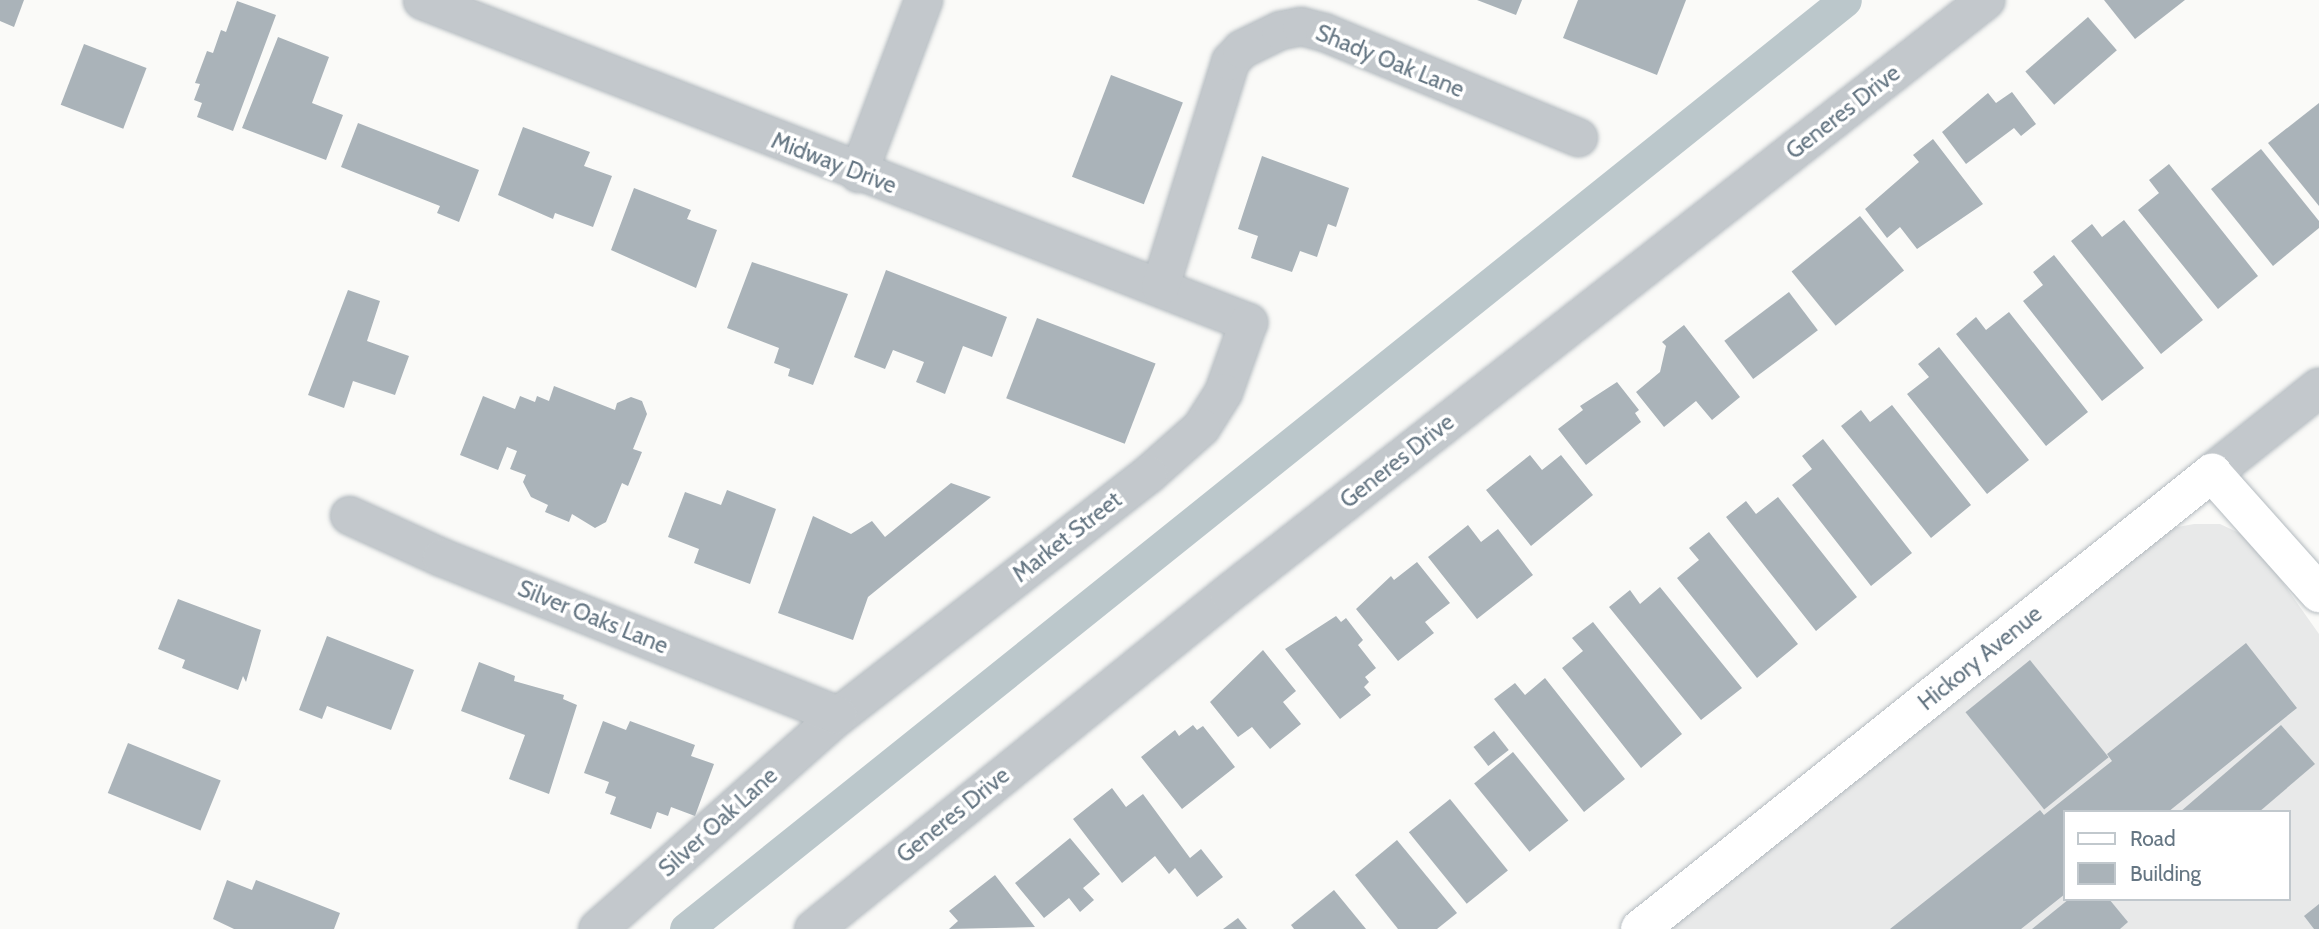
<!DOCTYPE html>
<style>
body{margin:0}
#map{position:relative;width:2319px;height:929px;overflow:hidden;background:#fafaf8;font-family:Cabin,sans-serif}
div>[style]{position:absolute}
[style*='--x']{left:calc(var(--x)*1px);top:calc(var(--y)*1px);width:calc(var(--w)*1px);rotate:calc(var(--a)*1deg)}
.built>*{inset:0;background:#e8e9e9}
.canal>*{height:33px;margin:-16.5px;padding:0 16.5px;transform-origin:16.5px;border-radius:16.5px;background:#bbc7cb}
.building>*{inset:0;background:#aab3b9;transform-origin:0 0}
.roads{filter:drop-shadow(0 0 2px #b3babf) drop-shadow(0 0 2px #b3babf)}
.minor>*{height:37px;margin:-18.5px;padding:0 18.5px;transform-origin:18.5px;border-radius:18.5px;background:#c3c8cc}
.tertiary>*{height:38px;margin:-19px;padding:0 19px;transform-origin:19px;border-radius:19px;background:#c3c8cc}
.secondary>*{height:38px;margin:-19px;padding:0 19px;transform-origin:19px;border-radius:19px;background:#fff}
span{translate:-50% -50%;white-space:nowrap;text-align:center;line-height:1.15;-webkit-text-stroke:7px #fff;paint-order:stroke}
.street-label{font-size:23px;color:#657683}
.legend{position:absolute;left:2063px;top:810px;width:228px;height:91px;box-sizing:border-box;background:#fff;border:2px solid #c1c8cd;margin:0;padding:9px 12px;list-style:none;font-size:21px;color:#657683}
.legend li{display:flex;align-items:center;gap:14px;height:35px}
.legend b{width:35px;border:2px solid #c1c8cd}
</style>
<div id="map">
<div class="built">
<i style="clip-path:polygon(evenodd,2194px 524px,2220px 524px,2252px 539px,2319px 634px,2319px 929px,1661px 929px,2161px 530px,2194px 524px,2065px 812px,2289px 812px,2289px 899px,2065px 899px,2065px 812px)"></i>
</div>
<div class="canal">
<i style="--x:686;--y:929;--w:1485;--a:-38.71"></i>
</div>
<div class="building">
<i style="clip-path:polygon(0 0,24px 0,14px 27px,0 21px)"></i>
<i style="clip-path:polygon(1477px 0,1522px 0,1516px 15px)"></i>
<i style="clip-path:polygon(1578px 0,1686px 0,1657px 75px,1563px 38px)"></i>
<i style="clip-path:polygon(2104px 0,2185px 0,2135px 39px)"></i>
<i style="clip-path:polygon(237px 1px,276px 15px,233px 131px,197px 117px,202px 103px,194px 100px,200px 84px,195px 83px,207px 51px,213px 53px,221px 30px,226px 32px)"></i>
<i style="left:2088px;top:17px;width:44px;height:83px;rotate:49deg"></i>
<i style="clip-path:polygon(278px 37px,329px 57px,312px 103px,343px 115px,326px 160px,242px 128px)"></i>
<i style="left:84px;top:44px;width:67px;height:65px;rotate:21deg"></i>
<i style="left:1111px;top:75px;width:77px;height:109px;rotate:21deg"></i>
<i style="clip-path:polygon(2012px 92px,2036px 124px,2021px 136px,2014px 128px,1966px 164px,1942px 132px,1988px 93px,1996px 103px)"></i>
<i style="clip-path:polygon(2319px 103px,2319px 206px,2268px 143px)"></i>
<i style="clip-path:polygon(358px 123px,479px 170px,459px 222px,437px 213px,440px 206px,341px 167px)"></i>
<i style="clip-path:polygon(523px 127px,590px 152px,584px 166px,612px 176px,593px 227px,555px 213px,553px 219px,498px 195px)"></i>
<i style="clip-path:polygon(1933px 139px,1983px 204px,1917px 249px,1900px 227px,1887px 238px,1865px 209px,1919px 162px,1913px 155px)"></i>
<i style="clip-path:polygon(2261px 149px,2319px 221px,2319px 228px,2273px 266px,2211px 189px)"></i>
<i style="clip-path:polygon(1262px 156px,1349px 188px,1336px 227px,1328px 224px,1317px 257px,1300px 251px,1292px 272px,1251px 258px,1258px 236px,1238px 229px)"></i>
<i style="clip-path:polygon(2169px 164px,2258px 276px,2218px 309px,2138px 210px,2159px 193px,2149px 180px)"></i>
<i style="clip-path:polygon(634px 188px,691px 210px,687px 219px,717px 230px,696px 288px,611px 250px)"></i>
<i style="left:1860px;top:216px;width:70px;height:88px;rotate:51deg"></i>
<i style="clip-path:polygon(2124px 220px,2203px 320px,2161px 354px,2071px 241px,2092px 224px,2102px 237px)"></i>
<i style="clip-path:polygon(2054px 255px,2144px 368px,2102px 401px,2023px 301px,2043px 285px,2033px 272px)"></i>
<i style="clip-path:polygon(752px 262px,848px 294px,813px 385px,788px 376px,790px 369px,774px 363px,779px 348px,727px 328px)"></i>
<i style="clip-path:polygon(886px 270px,1007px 317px,992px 357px,963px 346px,945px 394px,916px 382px,924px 362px,893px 350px,885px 369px,854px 357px)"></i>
<i style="clip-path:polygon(348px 290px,380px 301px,367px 341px,409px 356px,395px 395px,353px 381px,344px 408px,308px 395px)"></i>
<i style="left:1789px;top:292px;width:48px;height:81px;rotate:53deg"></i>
<i style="clip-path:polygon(2009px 312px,2088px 412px,2046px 446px,1956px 334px,1976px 317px,1986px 330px)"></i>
<i style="left:1037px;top:318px;width:127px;height:86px;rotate:21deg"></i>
<i style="clip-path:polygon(1684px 325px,1740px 397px,1712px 420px,1696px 401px,1664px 427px,1636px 392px,1660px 372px,1666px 346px,1662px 342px)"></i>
<i style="clip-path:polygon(1939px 347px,2029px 460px,1987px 494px,1907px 394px,1929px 377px,1918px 364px)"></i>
<i style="clip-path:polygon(1617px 382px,1639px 410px,1635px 413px,1641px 422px,1586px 465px,1558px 429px,1583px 410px,1580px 406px)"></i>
<i style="clip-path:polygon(554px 386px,615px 410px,617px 403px,631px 397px,642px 401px,647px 414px,633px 449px,642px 452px,628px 486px,622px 483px,606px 522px,595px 528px,572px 514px,569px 522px,545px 512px,548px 505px,531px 497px,523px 482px,526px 475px,510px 469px,517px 451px,507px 447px,498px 470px,460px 455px,483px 396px,515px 409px,520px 396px,535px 402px,537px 396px,549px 401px)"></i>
<i style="clip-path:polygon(1892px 405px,1971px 505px,1931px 538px,1841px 426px,1861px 410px,1870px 422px)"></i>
<i style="clip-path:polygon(1823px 439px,1912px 553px,1871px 586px,1792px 485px,1812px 469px,1802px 456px)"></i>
<i style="clip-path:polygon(1530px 455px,1542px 470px,1561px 455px,1593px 495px,1531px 546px,1486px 490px)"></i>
<i style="clip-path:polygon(951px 483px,991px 497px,868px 597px,853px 640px,778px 613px,813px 516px,851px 534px,872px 521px,885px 537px)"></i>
<i style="clip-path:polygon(727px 490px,776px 509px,750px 584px,694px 563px,699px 549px,668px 537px,685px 492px,721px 505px)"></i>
<i style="clip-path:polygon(1778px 497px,1857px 597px,1816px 631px,1726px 517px,1746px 501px,1756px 514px)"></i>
<i style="clip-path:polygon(1468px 525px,1481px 542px,1498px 529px,1533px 575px,1477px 619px,1428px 557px)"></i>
<i style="clip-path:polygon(1709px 532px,1798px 644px,1757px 678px,1677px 578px,1699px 560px,1689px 548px)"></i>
<i style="clip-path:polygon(1417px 562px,1450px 603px,1425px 622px,1434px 633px,1398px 661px,1356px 609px,1391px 576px,1394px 580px)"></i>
<i style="clip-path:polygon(1660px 587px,1742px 688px,1701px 720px,1609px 607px,1630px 590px,1640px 604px)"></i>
<i style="clip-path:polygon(178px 599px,261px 630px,246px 682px,243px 676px,238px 690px,182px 668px,185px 660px,158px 649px)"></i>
<i style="clip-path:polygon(1336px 616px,1341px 622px,1346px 618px,1363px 640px,1358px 645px,1376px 668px,1365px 677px,1369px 682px,1364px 687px,1371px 695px,1340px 719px,1285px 649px)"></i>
<i style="clip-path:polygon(1593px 622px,1682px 734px,1641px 768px,1562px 668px,1583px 651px,1572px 638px)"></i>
<i style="clip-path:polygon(327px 636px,414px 670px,391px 730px,327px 706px,322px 719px,299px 710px)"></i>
<i style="clip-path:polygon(2246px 643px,2297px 708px,2168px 812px,2065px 812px,2065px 894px,2021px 929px,1890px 929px,2040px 810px,2044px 815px,2112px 761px,2107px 754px)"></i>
<i style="clip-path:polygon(1263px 650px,1296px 691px,1283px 702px,1301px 724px,1270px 749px,1252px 727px,1238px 737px,1210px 702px)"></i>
<i style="left:2030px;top:660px;width:125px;height:83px;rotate:51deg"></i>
<i style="clip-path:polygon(479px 662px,515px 676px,514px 681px,564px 695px,563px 699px,577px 705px,549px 794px,509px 779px,525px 735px,461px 711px)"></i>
<i style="clip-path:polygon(1545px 678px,1625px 779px,1584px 812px,1494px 699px,1515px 683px,1525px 695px)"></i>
<i style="clip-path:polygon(603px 721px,626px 730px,630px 721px,695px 745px,691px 756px,714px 764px,695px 816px,671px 807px,668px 816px,657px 812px,651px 829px,610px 814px,616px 797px,605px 793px,609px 782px,584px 773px)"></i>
<i style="clip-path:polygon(1193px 725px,1197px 730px,1203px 726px,1235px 767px,1182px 809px,1141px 757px,1175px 730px,1179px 736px)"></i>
<i style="clip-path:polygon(2281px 725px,2315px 764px,2259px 812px,2180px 812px)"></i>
<i style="left:1494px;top:731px;width:24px;height:26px;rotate:52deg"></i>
<i style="left:128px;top:743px;width:100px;height:54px;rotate:22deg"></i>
<i style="left:1513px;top:752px;width:88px;height:50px;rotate:51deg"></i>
<i style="clip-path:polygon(1112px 788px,1126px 807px,1143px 794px,1190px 858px,1201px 849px,1223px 877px,1197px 897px,1175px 868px,1169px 874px,1155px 856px,1122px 883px,1073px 819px)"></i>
<i style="left:1450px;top:799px;width:92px;height:53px;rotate:51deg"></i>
<i style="clip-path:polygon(1070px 838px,1100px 874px,1083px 888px,1094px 900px,1080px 912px,1069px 898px,1044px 918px,1015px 883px)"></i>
<i style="clip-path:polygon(1397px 840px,1457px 913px,1437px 929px,1398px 929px,1355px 875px)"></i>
<i style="clip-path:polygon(995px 875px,1035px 927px,949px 929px,958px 921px,949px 911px)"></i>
<i style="clip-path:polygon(227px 880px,252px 890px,256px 880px,340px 913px,334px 929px,234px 929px,213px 919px)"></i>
<i style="clip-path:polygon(1334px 890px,1366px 929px,1294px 929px,1291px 925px)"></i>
<i style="clip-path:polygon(2069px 899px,2109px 899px,2128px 922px,2120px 929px,2032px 929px)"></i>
<i style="clip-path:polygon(2319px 904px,2319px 929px,2314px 929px,2304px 916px)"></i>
<i style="clip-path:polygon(1238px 918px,1247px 929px,1223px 929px)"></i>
</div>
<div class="roads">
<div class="minor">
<i style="--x:422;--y:0;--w:887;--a:21.3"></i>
<i style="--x:1248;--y:322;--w:74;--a:109.7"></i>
<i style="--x:1223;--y:392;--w:41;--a:122.2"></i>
<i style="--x:1201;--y:427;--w:71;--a:138.4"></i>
<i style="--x:1148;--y:474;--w:393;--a:142.1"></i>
<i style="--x:838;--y:715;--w:322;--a:138.4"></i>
<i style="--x:858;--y:173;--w:185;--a:-69.4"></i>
<i style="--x:1160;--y:286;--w:236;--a:-72.7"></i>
<i style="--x:1230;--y:61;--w:16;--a:-47"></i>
<i style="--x:1241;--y:49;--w:43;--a:-26"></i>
<i style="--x:1280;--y:30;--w:21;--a:-11"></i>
<i style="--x:1301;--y:26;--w:24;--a:15"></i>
<i style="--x:1324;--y:32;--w:275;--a:22.5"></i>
<i style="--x:349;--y:515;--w:101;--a:24.5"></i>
<i style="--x:441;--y:557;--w:427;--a:21.7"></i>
<i style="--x:813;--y:929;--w:534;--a:-38.99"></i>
<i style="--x:1228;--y:593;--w:962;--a:-38.07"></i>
</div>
<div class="tertiary">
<i style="--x:2212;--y:473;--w:137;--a:-38.5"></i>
</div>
<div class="secondary">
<i style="--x:1640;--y:929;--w:732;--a:-38.56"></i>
<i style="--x:2212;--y:473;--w:161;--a:48.3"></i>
</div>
</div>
<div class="street-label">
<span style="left:1390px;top:61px;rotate:22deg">Shady Oak Lane</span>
<span style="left:1843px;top:112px;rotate:-38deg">Generes Drive</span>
<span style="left:834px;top:163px;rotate:21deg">Midway Drive</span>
<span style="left:1397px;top:461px;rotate:-38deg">Generes Drive</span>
<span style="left:1067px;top:537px;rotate:-38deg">Market Street</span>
<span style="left:593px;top:617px;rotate:22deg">Silver Oaks Lane</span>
<span style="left:1980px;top:658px;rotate:-39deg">Hickory Avenue</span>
<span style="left:953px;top:815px;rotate:-39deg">Generes Drive</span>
<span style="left:718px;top:822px;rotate:-42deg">Silver Oak Lane</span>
</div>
<ul class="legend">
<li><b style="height:9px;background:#fff"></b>Road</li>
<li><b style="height:19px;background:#aab3b9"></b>Building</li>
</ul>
</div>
